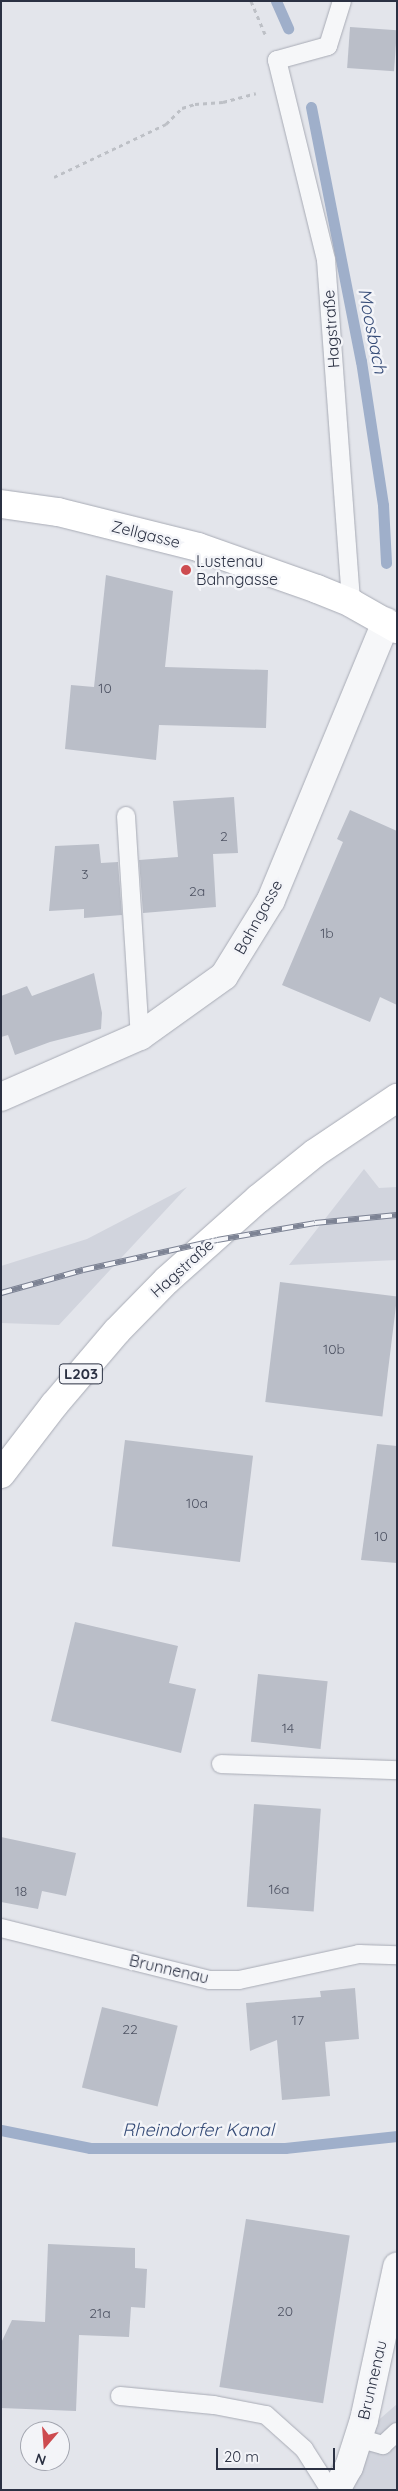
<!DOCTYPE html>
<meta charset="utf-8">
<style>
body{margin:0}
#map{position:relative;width:398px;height:2491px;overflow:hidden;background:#e3e5eb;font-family:Quicksand,sans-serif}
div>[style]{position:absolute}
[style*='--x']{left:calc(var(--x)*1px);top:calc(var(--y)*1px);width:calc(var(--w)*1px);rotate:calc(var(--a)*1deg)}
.built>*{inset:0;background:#d1d4dd}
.stream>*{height:11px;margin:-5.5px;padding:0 5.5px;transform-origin:5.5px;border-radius:5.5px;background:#9fafca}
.building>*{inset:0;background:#babec8;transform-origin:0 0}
.path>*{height:3px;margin-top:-1.5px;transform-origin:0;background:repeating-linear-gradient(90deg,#bdc0c6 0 4px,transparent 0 8px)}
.roads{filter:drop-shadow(0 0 1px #a8abb5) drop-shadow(0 0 1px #a8abb5)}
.service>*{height:18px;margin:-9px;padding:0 9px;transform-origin:9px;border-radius:9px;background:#f6f7f9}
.minor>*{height:28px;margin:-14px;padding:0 14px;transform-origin:14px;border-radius:14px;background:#f6f7f9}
.secondary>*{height:28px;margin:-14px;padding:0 14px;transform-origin:14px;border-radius:14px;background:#fff}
.primary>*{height:28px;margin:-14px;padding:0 14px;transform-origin:14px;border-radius:14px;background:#fff}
.rail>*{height:5.5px;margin-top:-2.75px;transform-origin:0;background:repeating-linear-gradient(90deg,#f3f4f8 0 11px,#7d8394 0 22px);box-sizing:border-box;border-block:1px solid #7d8394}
.dots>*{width:14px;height:14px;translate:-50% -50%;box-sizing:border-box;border:2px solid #f3f4f8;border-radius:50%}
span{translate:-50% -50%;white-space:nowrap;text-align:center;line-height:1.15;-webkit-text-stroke:5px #f3f4f8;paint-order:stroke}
.number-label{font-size:14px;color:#4f5464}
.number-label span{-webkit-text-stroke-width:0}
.shield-label span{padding:1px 4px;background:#f3f4f8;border:1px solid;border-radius:4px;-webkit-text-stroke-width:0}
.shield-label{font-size:15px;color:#2b3143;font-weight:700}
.street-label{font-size:16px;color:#2b3143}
.poi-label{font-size:16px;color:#2b3143}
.left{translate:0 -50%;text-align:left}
.water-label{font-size:18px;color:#354b77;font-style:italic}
.frame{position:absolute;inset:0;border:2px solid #2b3143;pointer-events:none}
.north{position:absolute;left:20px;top:2421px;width:50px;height:50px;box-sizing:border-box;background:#f3f4f8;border:1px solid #a3a6b0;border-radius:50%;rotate:198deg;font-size:14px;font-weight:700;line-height:20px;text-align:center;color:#2b3143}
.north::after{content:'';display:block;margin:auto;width:18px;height:22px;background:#cd4b4f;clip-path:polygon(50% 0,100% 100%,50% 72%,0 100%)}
.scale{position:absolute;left:216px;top:2448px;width:119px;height:22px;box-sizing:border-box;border:2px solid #2b3143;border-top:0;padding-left:6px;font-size:15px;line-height:18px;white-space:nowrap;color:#2b3143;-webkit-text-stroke:4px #f3f4f8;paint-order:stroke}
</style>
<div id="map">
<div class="built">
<i style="clip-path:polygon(364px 1169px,379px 1188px,397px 1187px,397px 1260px,289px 1265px)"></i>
<i style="clip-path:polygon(187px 1187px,59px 1325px,1px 1323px,1px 1266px,87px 1239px)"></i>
<i style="clip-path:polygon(397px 2404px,397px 2490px,336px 2490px,358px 2438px)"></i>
</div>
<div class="stream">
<i style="--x:276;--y:1;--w:30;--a:66"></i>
<i style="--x:311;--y:107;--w:259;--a:78.9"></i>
<i style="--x:361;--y:361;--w:146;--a:81.3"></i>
<i style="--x:383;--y:505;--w:58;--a:87"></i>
<i style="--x:1;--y:2130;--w:91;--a:11.4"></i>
<i style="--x:90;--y:2148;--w:195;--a:0"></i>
<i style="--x:285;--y:2148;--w:113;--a:-6.1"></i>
</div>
<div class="building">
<i style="left:350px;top:27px;width:47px;height:41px;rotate:4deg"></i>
<i style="clip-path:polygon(106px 575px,173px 591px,165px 667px,268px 670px,266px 728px,159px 725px,156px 760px,65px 749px,71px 685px,94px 687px)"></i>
<i style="clip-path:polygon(234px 797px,238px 853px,213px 854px,216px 907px,143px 913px,139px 860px,178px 857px,173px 801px)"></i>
<i style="clip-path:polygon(350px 810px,397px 831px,397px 1005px,380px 997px,370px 1022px,282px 985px,343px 842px,337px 839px)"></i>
<i style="clip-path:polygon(99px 844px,101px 863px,118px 862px,122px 915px,84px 918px,84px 909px,49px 911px,55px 846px)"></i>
<i style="clip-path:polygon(94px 973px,102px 1013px,101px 1029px,50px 1042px,15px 1055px,8px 1035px,1px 1037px,1px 996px,27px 986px,32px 996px)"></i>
<i style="left:280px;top:1282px;width:118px;height:121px;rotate:7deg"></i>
<i style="left:125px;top:1440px;width:129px;height:107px;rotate:7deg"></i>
<i style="clip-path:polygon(377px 1444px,397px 1446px,397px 1563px,361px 1560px)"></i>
<i style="clip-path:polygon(75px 1622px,178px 1646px,169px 1683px,196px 1689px,181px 1753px,51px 1721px)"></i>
<i style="left:258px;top:1674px;width:70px;height:68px;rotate:6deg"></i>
<i style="left:254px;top:1804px;width:67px;height:103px;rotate:4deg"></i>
<i style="clip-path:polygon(1px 1837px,76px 1853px,66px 1896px,42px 1891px,38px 1909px,1px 1902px)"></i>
<i style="clip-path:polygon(355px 1988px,359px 2039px,325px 2042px,330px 2096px,282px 2100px,277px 2040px,250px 2051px,246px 2003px,321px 1997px,320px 1991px)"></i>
<i style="left:102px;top:2007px;width:78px;height:83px;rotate:14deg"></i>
<i style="left:246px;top:2219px;width:105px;height:170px;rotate:9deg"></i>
<i style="clip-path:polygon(48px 2244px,135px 2248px,135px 2268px,147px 2269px,145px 2308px,131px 2307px,129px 2337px,79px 2335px,76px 2411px,1px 2408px,1px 2343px,12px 2320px,45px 2322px)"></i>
</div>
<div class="path">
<i style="--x:251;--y:1;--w:36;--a:67"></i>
<i style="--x:54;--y:177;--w:124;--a:-25.3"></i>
<i style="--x:166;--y:124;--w:23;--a:-45"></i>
<i style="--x:182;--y:108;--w:14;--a:-17"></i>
<i style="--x:195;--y:104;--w:28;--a:-4"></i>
<i style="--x:223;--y:102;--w:34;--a:-15"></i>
</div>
<div class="roads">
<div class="service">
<i style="--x:342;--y:1;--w:47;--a:107.3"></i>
<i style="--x:328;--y:46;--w:53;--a:164.6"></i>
<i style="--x:277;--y:60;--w:206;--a:76.2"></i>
<i style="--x:326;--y:260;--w:344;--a:85.8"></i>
<i style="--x:126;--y:816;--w:220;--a:86.4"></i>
<i style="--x:221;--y:1764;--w:176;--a:2"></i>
<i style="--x:1;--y:1928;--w:215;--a:14"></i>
<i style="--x:210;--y:1980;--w:29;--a:0"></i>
<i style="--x:239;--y:1980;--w:123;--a:-12.2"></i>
<i style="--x:359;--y:1954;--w:38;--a:2"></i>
<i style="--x:120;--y:2396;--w:94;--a:5.5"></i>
<i style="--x:214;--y:2405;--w:53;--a:10.9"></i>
<i style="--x:266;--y:2415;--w:51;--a:41.8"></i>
<i style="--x:304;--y:2449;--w:49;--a:57.6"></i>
<i style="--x:358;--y:2438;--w:26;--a:16"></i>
<i style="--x:383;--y:2445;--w:19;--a:-43"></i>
</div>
<div class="minor">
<i style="--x:1;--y:1097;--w:152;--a:-23.7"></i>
<i style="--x:140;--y:1036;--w:103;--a:-35.5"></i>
<i style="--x:224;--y:976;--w:89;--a:-58.3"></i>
<i style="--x:271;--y:900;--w:301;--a:-67.5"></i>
<i style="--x:336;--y:2490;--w:26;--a:-61"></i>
<i style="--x:349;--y:2467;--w:49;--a:-72.3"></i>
<i style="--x:364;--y:2420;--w:157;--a:-77.8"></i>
</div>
<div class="secondary">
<i style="--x:1;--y:504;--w:58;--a:8"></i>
<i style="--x:58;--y:512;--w:144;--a:14"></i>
<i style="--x:198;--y:547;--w:126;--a:19.4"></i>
<i style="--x:317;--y:589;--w:37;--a:22"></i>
<i style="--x:351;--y:603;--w:53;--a:29.5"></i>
</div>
<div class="primary">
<i style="--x:1;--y:1474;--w:87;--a:-52.5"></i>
<i style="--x:54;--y:1405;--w:97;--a:-49.6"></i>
<i style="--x:117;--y:1331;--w:71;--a:-45.6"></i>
<i style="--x:167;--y:1280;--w:122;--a:-41.7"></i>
<i style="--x:258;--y:1199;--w:73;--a:-38.9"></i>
<i style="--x:315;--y:1153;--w:99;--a:-33.9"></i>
</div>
</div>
<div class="rail">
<i style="--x:1;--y:1293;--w:85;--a:-15.7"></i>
<i style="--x:83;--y:1270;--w:137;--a:-12.6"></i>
<i style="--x:217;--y:1240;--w:99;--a:-9.8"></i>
<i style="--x:315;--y:1223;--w:82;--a:-5.6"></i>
</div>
<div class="dots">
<i style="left:186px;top:570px;background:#cd4b4f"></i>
</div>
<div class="number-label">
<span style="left:105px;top:688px">10</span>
<span style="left:224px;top:836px">2</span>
<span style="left:85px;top:874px">3</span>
<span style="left:197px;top:891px">2a</span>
<span style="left:327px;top:933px">1b</span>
<span style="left:334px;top:1349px">10b</span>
<span style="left:197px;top:1503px">10a</span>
<span style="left:381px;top:1536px">10</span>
<span style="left:288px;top:1728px">14</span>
<span style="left:279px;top:1889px">16a</span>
<span style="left:21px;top:1891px">18</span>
<span style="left:298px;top:2020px">17</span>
<span style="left:130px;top:2029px">22</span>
<span style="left:285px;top:2311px">20</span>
<span style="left:100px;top:2313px">21a</span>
</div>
<div class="shield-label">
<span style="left:81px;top:1374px">L203</span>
</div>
<div class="street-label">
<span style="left:331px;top:329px;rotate:-94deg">Hagstraße</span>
<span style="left:146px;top:534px;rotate:14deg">Zellgasse</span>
<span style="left:258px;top:917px;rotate:-61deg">Bahngasse</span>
<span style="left:182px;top:1268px;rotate:-42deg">Hagstraße</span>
<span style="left:169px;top:1969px;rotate:13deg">Brunnenau</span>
<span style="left:372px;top:2380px;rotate:-77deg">Brunnenau</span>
</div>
<div class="poi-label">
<span class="left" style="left:196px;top:570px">Lustenau<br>Bahngasse</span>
</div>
<div class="water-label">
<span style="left:372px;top:331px;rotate:79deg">Moosbach</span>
<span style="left:198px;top:2130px">Rheindorfer Kanal</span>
</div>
<div class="frame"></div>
<div class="north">N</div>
<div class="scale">20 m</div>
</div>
